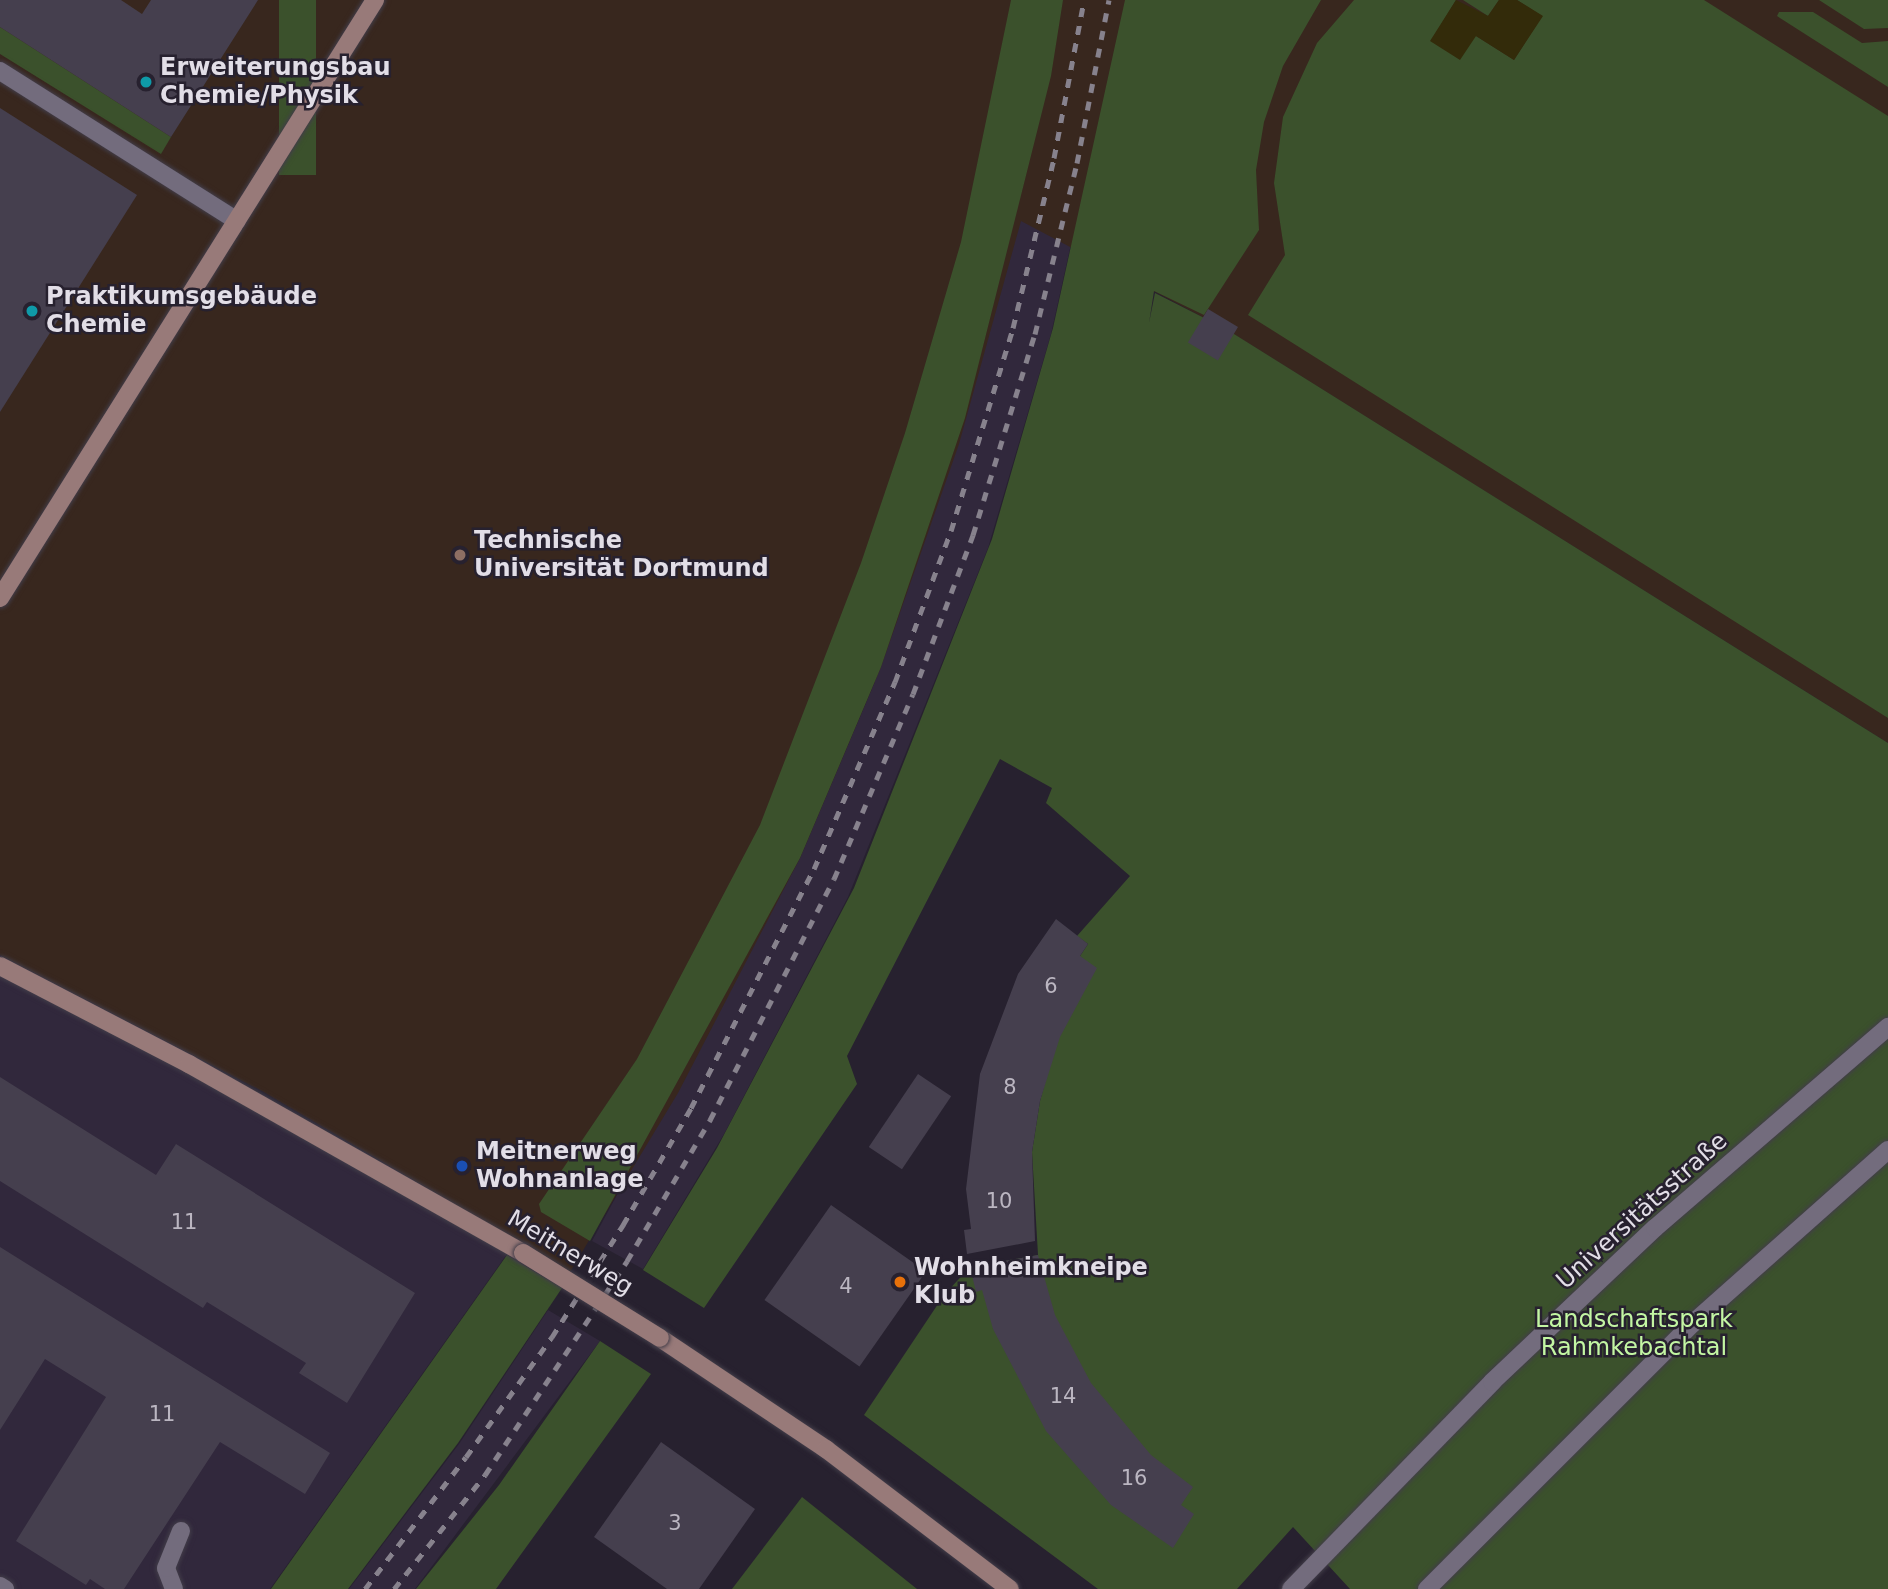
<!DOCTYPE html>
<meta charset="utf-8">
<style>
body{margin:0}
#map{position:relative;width:1888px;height:1589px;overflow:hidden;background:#27212f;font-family:"DejaVu Sans",sans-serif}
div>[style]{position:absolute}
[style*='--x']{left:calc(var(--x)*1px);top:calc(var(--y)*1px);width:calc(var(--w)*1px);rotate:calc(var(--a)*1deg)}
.built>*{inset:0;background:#31283c}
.education>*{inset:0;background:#38271e}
.green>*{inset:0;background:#3b512c;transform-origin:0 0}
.sand>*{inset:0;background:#332b0a}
.building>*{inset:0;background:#453f4e;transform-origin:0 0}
.roads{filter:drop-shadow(0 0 2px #423d49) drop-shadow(0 0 2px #423d49)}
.lane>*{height:18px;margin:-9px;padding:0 9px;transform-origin:9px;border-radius:9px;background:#736c7d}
.street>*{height:18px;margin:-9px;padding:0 9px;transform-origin:9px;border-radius:9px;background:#736c7d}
.secondary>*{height:18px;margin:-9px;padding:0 9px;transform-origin:9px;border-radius:9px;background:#987a79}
.rail>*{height:5px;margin-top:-2.5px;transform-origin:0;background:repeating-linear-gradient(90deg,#87828d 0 9px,transparent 0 18px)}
.bridges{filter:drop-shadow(0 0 2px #423d49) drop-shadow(0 0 2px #423d49)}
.secondary-bridge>*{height:18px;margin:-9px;padding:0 9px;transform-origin:9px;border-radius:9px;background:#987a79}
.dots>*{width:19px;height:19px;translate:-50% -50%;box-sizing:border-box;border:4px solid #27212f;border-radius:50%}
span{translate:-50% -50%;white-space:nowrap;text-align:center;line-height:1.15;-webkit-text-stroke:5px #27212f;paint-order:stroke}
.number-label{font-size:21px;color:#bbb6c1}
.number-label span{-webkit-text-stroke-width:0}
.poi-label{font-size:24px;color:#e2dee7;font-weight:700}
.left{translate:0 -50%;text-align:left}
.street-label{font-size:24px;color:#e2dee7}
.park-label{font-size:24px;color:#c3f6a3}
</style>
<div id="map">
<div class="built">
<i style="clip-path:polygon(1053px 70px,1071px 244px,1051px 334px,988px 548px,848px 897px,724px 1134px,643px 1269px,592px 1241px,800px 858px,874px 684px)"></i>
<i style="clip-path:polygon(0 975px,251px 1104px,507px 1254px,270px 1589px,0 1589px)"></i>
<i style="clip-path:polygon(548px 1310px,600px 1341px,415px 1589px,349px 1589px,459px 1444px)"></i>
</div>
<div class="education">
<i style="clip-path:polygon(0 0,1888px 0,1888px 743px,1227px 330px,1021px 221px,959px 444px,881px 667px,800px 858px,678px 1093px,570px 1272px,262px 1091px,0 955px)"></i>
</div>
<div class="green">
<i style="left:279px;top:0;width:37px;height:175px"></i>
<i style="clip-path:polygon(1011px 0,1063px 0,1051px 76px,965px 418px,881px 667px,800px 858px,590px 1241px,541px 1212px,539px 1204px,637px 1059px,760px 825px,861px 563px,905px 433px,961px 242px)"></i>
<i style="clip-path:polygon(1125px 0,1321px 0,1283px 66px,1264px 122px,1256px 170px,1259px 230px,1204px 315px,1154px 291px,1149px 323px,1155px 293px,1226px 329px,1888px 743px,1888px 1589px,1350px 1589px,1293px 1527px,1237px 1589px,1098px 1589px,864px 1415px,944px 1295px,970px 1267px,1038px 1255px,1032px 1152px,1040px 1101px,1080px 956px,1088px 944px,1077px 936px,1130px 876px,1046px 803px,1052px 788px,1000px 759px,847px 1056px,857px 1084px,704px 1308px,643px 1270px,717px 1148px,854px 888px,992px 539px,1053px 328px)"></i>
<i style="clip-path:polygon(1354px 0,1456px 0,1431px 41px,1476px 36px,1514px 60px,1542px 16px,1517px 0,1704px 0,1888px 116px,1888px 718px,1248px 315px,1285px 255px,1274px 183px,1283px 117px,1317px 43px)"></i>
<i style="clip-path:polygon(1463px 0,1499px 0,1488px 16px)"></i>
<i style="clip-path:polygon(1811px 0,1888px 0,1888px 28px,1864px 29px,1819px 0)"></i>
<i style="clip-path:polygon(1779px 12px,1813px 12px,1862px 43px,1888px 41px,1888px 87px,1777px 16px)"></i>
<i style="clip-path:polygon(0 27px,171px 137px,161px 154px,0 54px)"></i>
<i style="clip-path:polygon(507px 1255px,562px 1288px,458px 1443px,348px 1589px,271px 1589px)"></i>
<i style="clip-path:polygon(600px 1341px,651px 1374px,496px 1589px,416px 1589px,499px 1485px)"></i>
<i style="clip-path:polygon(802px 1497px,917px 1589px,732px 1589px)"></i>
</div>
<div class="sand">
<i style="clip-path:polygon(1456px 0,1488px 16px,1499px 0,1517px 0,1543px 16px,1514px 60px,1476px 36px,1460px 60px,1430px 41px)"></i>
</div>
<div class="building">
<i style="clip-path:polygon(0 0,121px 0,142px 14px,151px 0,258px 0,171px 137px,0 27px)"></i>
<i style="clip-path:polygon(0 108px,137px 195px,0 412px)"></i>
<i style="left:1208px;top:309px;width:35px;height:39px;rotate:31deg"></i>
<i style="clip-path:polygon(1056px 919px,1088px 944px,1080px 956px,1097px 968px,1060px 1037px,1040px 1101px,1032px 1152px,1035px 1241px,967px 1254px,964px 1230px,971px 1229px,966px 1189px,980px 1074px,1018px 974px)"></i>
<i style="left:918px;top:1074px;width:40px;height:88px;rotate:34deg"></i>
<i style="clip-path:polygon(0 1077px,156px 1175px,176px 1144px,415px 1293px,347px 1403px,299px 1373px,306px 1363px,207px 1302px,203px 1308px,0 1181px)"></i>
<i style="left:831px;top:1205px;width:116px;height:116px;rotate:35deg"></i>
<i style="clip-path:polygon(0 1247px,330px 1453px,305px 1494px,220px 1442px,124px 1589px,105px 1589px,90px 1579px,86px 1585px,16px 1541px,106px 1397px,45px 1359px,0 1430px)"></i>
<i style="clip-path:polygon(1038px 1255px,1055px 1315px,1091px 1383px,1151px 1455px,1193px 1487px,1181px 1505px,1194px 1514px,1173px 1548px,1111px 1505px,1046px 1431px,993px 1329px,982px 1290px,976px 1292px,970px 1267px)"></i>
<i style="clip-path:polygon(661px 1442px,755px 1509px,699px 1589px,667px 1589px,594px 1537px)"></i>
</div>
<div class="roads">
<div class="lane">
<i style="--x:0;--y:71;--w:280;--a:32.3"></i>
<i style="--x:0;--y:1586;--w:6;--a:31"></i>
<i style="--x:174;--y:1589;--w:22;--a:-111"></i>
<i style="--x:166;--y:1568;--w:40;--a:-68"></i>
</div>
<div class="street">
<i style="--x:1291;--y:1589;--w:289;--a:-45.8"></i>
<i style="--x:1492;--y:1382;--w:224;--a:-43.4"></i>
<i style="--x:1655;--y:1228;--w:308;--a:-40.8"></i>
<i style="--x:1427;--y:1589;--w:375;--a:-45"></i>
<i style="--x:1692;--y:1324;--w:262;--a:-41.6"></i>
</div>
<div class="secondary">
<i style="--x:0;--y:598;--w:706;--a:-57.91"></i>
<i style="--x:0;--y:966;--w:213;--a:27.4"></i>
<i style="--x:189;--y:1064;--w:384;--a:29.5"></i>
<i style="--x:660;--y:1338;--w:200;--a:33.8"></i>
<i style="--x:826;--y:1449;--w:231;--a:37.3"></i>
</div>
</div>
<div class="rail">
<i style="--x:365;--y:1589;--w:166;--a:-52.6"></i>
<i style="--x:466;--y:1457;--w:148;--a:-54.4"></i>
<i style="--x:552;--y:1337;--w:133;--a:-57.6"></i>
<i style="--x:623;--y:1225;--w:135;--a:-59.8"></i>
<i style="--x:691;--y:1108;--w:269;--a:-62.8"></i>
<i style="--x:814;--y:869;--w:204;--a:-66.6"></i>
<i style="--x:895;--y:682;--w:161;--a:-69.7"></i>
<i style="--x:951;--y:531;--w:212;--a:-73"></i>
<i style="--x:1013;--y:328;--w:175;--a:-76.4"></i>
<i style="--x:1054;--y:158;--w:161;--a:-79.2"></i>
<i style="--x:394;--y:1589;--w:146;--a:-51.4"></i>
<i style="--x:485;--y:1475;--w:257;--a:-56.4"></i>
<i style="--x:627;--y:1261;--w:164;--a:-59.5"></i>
<i style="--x:710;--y:1120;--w:271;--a:-62.8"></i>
<i style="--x:834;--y:879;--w:201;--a:-66.9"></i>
<i style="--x:913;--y:694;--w:170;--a:-69.3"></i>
<i style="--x:973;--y:535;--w:210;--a:-72.9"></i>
<i style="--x:1035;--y:334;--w:176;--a:-76.2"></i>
<i style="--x:1077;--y:163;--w:166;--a:-78.9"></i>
</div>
<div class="bridges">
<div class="secondary-bridge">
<i style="--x:523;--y:1253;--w:161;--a:31.8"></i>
</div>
</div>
<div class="dots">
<i style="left:146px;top:82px;background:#0f9aa8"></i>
<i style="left:32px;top:311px;background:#0f9aa8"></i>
<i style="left:460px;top:555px;background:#8d6e63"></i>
<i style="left:462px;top:1166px;background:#1a4fb4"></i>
<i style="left:900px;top:1282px;background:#e8710a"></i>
</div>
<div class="number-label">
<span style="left:1051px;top:986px">6</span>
<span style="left:1010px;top:1087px">8</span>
<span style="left:999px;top:1201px">10</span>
<span style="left:184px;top:1222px">11</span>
<span style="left:846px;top:1286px">4</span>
<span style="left:1063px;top:1396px">14</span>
<span style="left:162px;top:1414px">11</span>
<span style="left:1134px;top:1478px">16</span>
<span style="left:675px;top:1523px">3</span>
</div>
<div class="poi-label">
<span class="left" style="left:160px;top:82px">Erweiterungsbau<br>Chemie/Physik</span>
<span class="left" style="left:46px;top:311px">Praktikumsgebäude<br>Chemie</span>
<span class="left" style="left:474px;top:555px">Technische<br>Universität Dortmund</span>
<span class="left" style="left:476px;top:1166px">Meitnerweg<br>Wohnanlage</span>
<span class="left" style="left:914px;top:1282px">Wohnheimkneipe<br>Klub</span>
</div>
<div class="street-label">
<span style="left:1642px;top:1211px;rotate:-42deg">Universitätsstraße</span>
<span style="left:570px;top:1253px;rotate:31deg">Meitnerweg</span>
</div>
<div class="park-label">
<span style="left:1634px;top:1334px">Landschaftspark<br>Rahmkebachtal</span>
</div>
</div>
